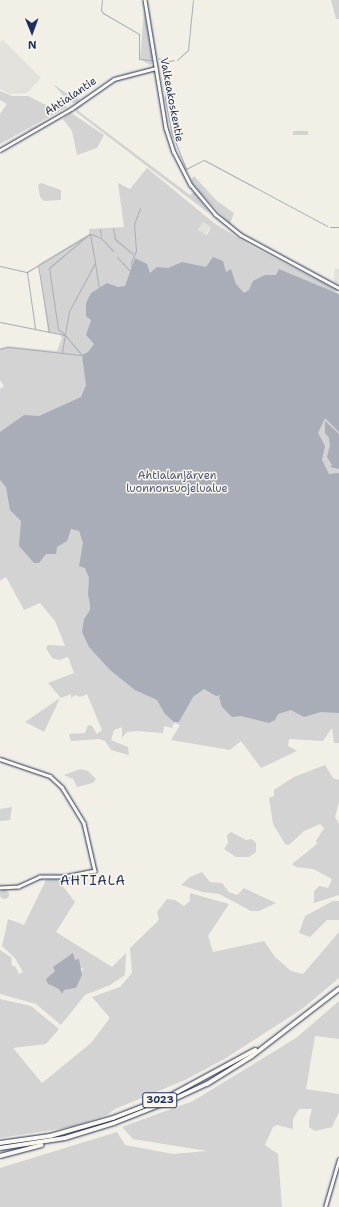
<!DOCTYPE html>
<meta charset="utf-8">
<style>
body{margin:0}
#map{position:relative;width:339px;height:1207px;overflow:hidden;background:#f2efe6;font-family:"Shantell Sans",sans-serif}
div>[style]{position:absolute}
[style*='--x']{left:calc(var(--x)*1px);top:calc(var(--y)*1px);width:calc(var(--w)*1px);rotate:calc(var(--a)*1deg)}
.built>*{inset:0;background:#e2e1dc;transform-origin:0 0}
.green>*{inset:0;background:#d2d3d2;transform-origin:0 0}
.round{border-radius:50%}
.water>*{inset:0;background:#a9adb7}
.stream>*{height:1px;margin:-0.5px;padding:0 0.5px;transform-origin:0.5px;border-radius:0.5px;background:#a9adb7}
.roads{filter:drop-shadow(0 0 1px #1b2f5e) drop-shadow(0 0 1px #1b2f5e)}
.tertiary>*{height:2.5px;margin:-1.25px;padding:0 1.25px;transform-origin:1.25px;border-radius:1.25px;background:#fbf7ec}
.secondary>*{height:3px;margin:-1.5px;padding:0 1.5px;transform-origin:1.5px;border-radius:1.5px;background:#fbf7ec}
.motorway>*{height:4px;margin:-2px;padding:0 2px;transform-origin:2px;border-radius:2px;background:#fbf7ec}
span{translate:-50% -50%;white-space:nowrap;text-align:center;line-height:1.15;-webkit-text-stroke:3px #fbf7ec;paint-order:stroke}
.shield-label span{padding:1px 3px;background:#fbf7ec;border:1px solid;border-radius:3px;-webkit-text-stroke-width:0}
.shield-label{font-size:10px;color:#1b2f5e;font-weight:700}
.street-label{font-size:11px;color:#1b2f5e}
.park-label{font-size:11px;color:#49587b}
.quarter-label{font-size:13px;color:#1b2f5e;letter-spacing:1px}
.north{position:absolute;left:12px;top:12px;width:40px;height:40px;-webkit-text-stroke:3px #fbf7ec;paint-order:stroke;rotate:179deg;font-size:11px;font-weight:700;line-height:16px;text-align:center;color:#1b2f5e}
.north::after{content:'';display:block;margin:auto;width:14px;height:18px;background:#1b2f5e;clip-path:polygon(50% 0,100% 100%,50% 72%,0 100%)}
</style>
<div id="map">
<div class="built">
<i style="clip-path:polygon(3px 40px,41px 78px,27px 93px,10px 94px,0 89px,0 42px)"></i>
<i style="left:203px;top:222px;width:9px;height:9px;rotate:32deg"></i>
<i style="clip-path:polygon(335px 268px,339px 269px,339px 284px,334px 282px)"></i>
</div>
<div class="green">
<i style="clip-path:polygon(331px 0,339px 0,339px 19px,336px 19px)"></i>
<i style="clip-path:polygon(144px 11px,153px 62px,150px 65px,140px 59px)"></i>
<i style="clip-path:polygon(53px 84px,68px 94px,73px 93px,80px 100px,76px 103px,69px 102px)"></i>
<i style="clip-path:polygon(0 91px,12px 96px,28px 96px,52px 108px,63px 102px,67px 107px,0 144px,0 114px,7px 104px,0 100px)"></i>
<i style="clip-path:polygon(85px 104px,77px 110px,190px 195px,194px 192px,211px 215px,76px 112px,76px 109px)"></i>
<i style="clip-path:polygon(71px 113px,104px 135px,97px 148px,77px 155px,72px 131px,63px 119px)"></i>
<i style="clip-path:polygon(53px 118px,27px 131px,0 148px,31px 128px)"></i>
<i style="left:293px;top:131px;width:15px;height:4px"></i>
<i style="clip-path:polygon(evenodd,147px 168px,214px 223px,253px 247px,339px 291px,332px 292px,279px 269px,339px 302px,339px 743px,334px 743px,332px 728px,323px 741px,289px 739px,288px 746px,297px 751px,261px 768px,241px 741px,230px 750px,171px 740px,180px 725px,174px 723px,172px 728px,164px 726px,163px 733px,137px 731px,127px 732px,122px 738px,122px 727px,114px 730px,111px 740px,128px 747px,129px 755px,111px 750px,105px 741px,99px 739px,71px 741px,69px 734px,85px 733px,88px 725px,92px 726px,97px 734px,102px 730px,87px 694px,80px 697px,75px 695px,71px 698px,71px 694px,61px 698px,48px 683px,74px 673px,68px 657px,59px 660px,52px 658px,46px 648px,48px 645px,65px 646px,55px 621px,40px 603px,24px 610px,6px 577px,0 581px,0 389px,4px 386px,0 380px,0 348px,8px 346px,57px 351px,62px 338px,60px 334px,48px 332px,39px 264px,89px 234px,89px 229px,124px 227px,118px 183px,130px 189px,147px 168px,203px 222px,211px 227px,207px 235px,198px 230px,203px 222px)"></i>
<i style="clip-path:polygon(194px 176px,217px 201px,234px 213px,230px 224px,200px 192px,191px 180px)"></i>
<i style="clip-path:polygon(41px 183px,61px 190px,61px 200px,44px 201px,40px 197px,38px 185px)"></i>
<i style="clip-path:polygon(60px 698px,44px 732px,25px 722px)"></i>
<i style="clip-path:polygon(325px 765px,333px 778px,339px 780px,339px 802px,335px 817px,339px 824px,339px 895px,314px 903px,314px 891px,319px 886px,328px 888px,332px 879px,313px 869px,296px 867px,292px 864px,317px 844px,316px 841px,324px 828px,320px 824px,304px 831px,289px 845px,285px 844px,273px 824px,269px 798px,274px 796px,274px 790px,294px 777px)"></i>
<i style="clip-path:polygon(80px 769px,88px 771px,96px 779px,93px 783px,77px 787px,73px 779px,64px 775px)"></i>
<i style="clip-path:polygon(12px 807px,10px 820px,0 821px,0 809px)"></i>
<i style="clip-path:polygon(231px 832px,246px 840px,252px 839px,256px 843px,256px 852px,249px 857px,236px 857px,224px 849px,228px 843px,227px 835px)"></i>
<i style="clip-path:polygon(202px 872px,210px 882px,222px 883px,229px 892px,237px 895px,244px 888px,276px 903px,259px 911px,251px 911px,219px 894px,202px 892px,181px 885px,190px 877px)"></i>
<i style="clip-path:polygon(evenodd,57px 879px,75px 902px,56px 932px,112px 967px,126px 953px,125px 975px,110px 985px,85px 995px,61px 1025px,36px 1004px,0 994px,0 950px,11px 957px,12px 966px,15px 966px,19px 974px,23px 972px,15px 958px,2px 946px,8px 919px,24px 925px,46px 880px,57px 879px,83px 968px,76px 988px,64px 990px,50px 985px,48px 978px,55px 971px,83px 968px)"></i>
<i class="round" style="left:-0.5px;top:889.5px;width:9px;height:9px"></i>
<i style="clip-path:polygon(190px 893px,229px 904px,208px 936px,213px 952px,264px 941px,275px 957px,291px 971px,303px 974px,339px 932px,339px 978px,302px 1009px,226px 1058px,185px 1080px,115px 1109px,107px 1115px,71px 1127px,0 1138px,0 999px,31px 1006px,59px 1029px,46px 1044px,13px 1048px,42px 1083px,91px 1043px,110px 1018px,92px 997px,120px 987px,132px 973px,130px 948px,159px 920px,157px 912px,167px 899px,175px 900px,184px 906px,190px 901px)"></i>
<i style="clip-path:polygon(333px 901px,339px 901px,339px 920px,327px 920px,310px 937px,299px 933px,305px 916px)"></i>
<i style="clip-path:polygon(339px 1001px,339px 1039px,315px 1036px,306px 1089px,339px 1094px,339px 1112px,332px 1127px,315px 1131px,309px 1127px,309px 1120px,312px 1109px,299px 1109px,293px 1119px,293px 1129px,277px 1125px,273px 1127px,265px 1145px,278px 1154px,282px 1207px,0 1207px,0 1168px,117px 1132px,125px 1145px,173px 1154px,207px 1151px,133px 1139px,122px 1127px,193px 1101px,296px 1038px)"></i>
</div>
<div class="water">
<i style="clip-path:polygon(213px 257px,223px 261px,226px 272px,231px 269px,236px 284px,244px 293px,249px 290px,253px 281px,265px 275px,276px 275px,279px 269px,339px 294px,339px 432px,325px 418px,318px 433px,325px 446px,322px 460px,329px 474px,339px 473px,339px 713px,321px 712px,304px 717px,291px 710px,278px 714px,275px 720px,269px 723px,241px 716px,232px 717px,222px 707px,219px 697px,221px 695px,216px 696px,204px 689px,193px 697px,179px 722px,174px 722px,165px 714px,157px 700px,135px 690px,110px 670px,89px 647px,82px 632px,84px 619px,90px 610px,90px 604px,88px 594px,89px 578px,85px 568px,79px 566px,83px 543px,79px 531px,71px 529px,67px 541px,57px 547px,56px 554px,46px 554px,39px 563px,34px 563px,19px 546px,21px 521px,10px 510px,6px 487px,0 480px,0 432px,24px 415px,39px 416px,81px 397px,86px 385px,82px 355px,88px 352px,94px 344px,86px 335px,91px 320px,86px 316px,86px 303px,91px 293px,107px 283px,118px 287px,125px 286px,135px 258px,147px 264px,150px 273px,157px 267px,168px 268px,182px 262px,206px 267px)"></i>
<i style="clip-path:polygon(325px 421px,339px 434px,339px 469px,330px 467px,332px 465px,327px 457px,330px 445px,329px 438px,325px 433px)"></i>
<i style="clip-path:polygon(73px 953px,75px 960px,79px 959px,82px 975px,76px 988px,64px 990px,62px 994px,59px 989px,48px 984px,46px 979px,55px 971px,53px 967px)"></i>
</div>
<div class="stream">
<i style="--x:102;--y:0;--w:10;--a:96"></i>
<i style="--x:101;--y:10;--w:4;--a:56"></i>
<i style="--x:103;--y:13;--w:42;--a:30.3"></i>
<i style="--x:139;--y:34;--w:25;--a:90"></i>
<i style="--x:139;--y:59;--w:12;--a:5"></i>
<i style="--x:159;--y:58;--w:6;--a:59"></i>
<i style="--x:162;--y:63;--w:12;--a:-14"></i>
<i style="--x:177;--y:60;--w:15;--a:-42"></i>
<i style="--x:188;--y:50;--w:50;--a:-84.3"></i>
<i style="--x:163;--y:67;--w:16;--a:75"></i>
<i style="--x:167;--y:82;--w:17;--a:97"></i>
<i style="--x:165;--y:99;--w:33;--a:79"></i>
<i style="--x:171;--y:131;--w:41;--a:68.5"></i>
<i style="--x:186;--y:169;--w:20;--a:-27"></i>
<i style="--x:204;--y:160;--w:140;--a:28.2"></i>
<i style="--x:330;--y:227;--w:9;--a:0"></i>
<i style="--x:113;--y:228;--w:11;--a:80"></i>
<i style="--x:115;--y:239;--w:23;--a:40"></i>
<i style="--x:100;--y:229;--w:7;--a:82"></i>
<i style="--x:91;--y:234;--w:11;--a:22"></i>
<i style="--x:101;--y:238;--w:18;--a:47"></i>
<i style="--x:117;--y:257;--w:22;--a:47"></i>
<i style="--x:95;--y:263;--w:24;--a:81"></i>
<i style="--x:38;--y:265;--w:68;--a:80.7"></i>
<i style="--x:0;--y:266;--w:28;--a:13"></i>
<i style="--x:27;--y:272;--w:74;--a:-31.1"></i>
<i style="--x:90;--y:234;--w:29;--a:80"></i>
<i style="--x:95;--y:263;--w:55;--a:118.4"></i>
<i style="--x:69;--y:311;--w:42;--a:99.7"></i>
<i style="--x:27;--y:272;--w:57;--a:81.9"></i>
<i style="--x:132;--y:272;--w:10;--a:-96"></i>
<i style="--x:131;--y:262;--w:12;--a:-66"></i>
<i style="--x:136;--y:251;--w:27;--a:-94"></i>
<i style="--x:134;--y:224;--w:17;--a:-69"></i>
<i style="--x:0;--y:322;--w:66;--a:11.3"></i>
<i style="--x:65;--y:335;--w:26;--a:50"></i>
<i style="--x:64;--y:334;--w:8;--a:-140"></i>
<i style="--x:58;--y:329;--w:62;--a:-98.4"></i>
<i style="--x:49;--y:268;--w:51;--a:-40.2"></i>
<i style="--x:0;--y:349;--w:8;--a:-14"></i>
<i style="--x:8;--y:347;--w:73;--a:6.3"></i>
</div>
<div class="roads">
<div class="tertiary">
<i style="--x:145;--y:0;--w:130;--a:80.7"></i>
<i style="--x:166;--y:128;--w:25;--a:72"></i>
<i style="--x:174;--y:152;--w:37;--a:63"></i>
<i style="--x:191;--y:185;--w:38;--a:50"></i>
<i style="--x:215;--y:214;--w:33;--a:39"></i>
<i style="--x:241;--y:235;--w:111;--a:28.4"></i>
<i style="--x:0;--y:150;--w:82;--a:-30"></i>
<i style="--x:71;--y:109;--w:52;--a:-34.9"></i>
<i style="--x:114;--y:79;--w:43;--a:-14.7"></i>
<i style="--x:0;--y:759;--w:53;--a:18.8"></i>
<i style="--x:50;--y:776;--w:16;--a:43"></i>
<i style="--x:62;--y:787;--w:42;--a:58.6"></i>
<i style="--x:84;--y:823;--w:49;--a:77.1"></i>
<i style="--x:95;--y:871;--w:32;--a:169"></i>
<i style="--x:64;--y:877;--w:24;--a:180"></i>
<i style="--x:40;--y:877;--w:23;--a:155"></i>
<i style="--x:19;--y:887;--w:19;--a:177"></i>
</div>
<div class="secondary">
<i style="--x:325;--y:1207;--w:50;--a:-73.7"></i>
</div>
<div class="motorway">
<i style="--x:0;--y:1143;--w:50;--a:-8"></i>
<i style="--x:50;--y:1136;--w:66;--a:-15.9"></i>
<i style="--x:113;--y:1118;--w:61;--a:-21.1"></i>
<i style="--x:170;--y:1096;--w:97;--a:-28.4"></i>
<i style="--x:0;--y:1148;--w:66;--a:-8.7"></i>
<i style="--x:65;--y:1138;--w:51;--a:-17"></i>
<i style="--x:114;--y:1123;--w:62;--a:-21.6"></i>
<i style="--x:172;--y:1100;--w:38;--a:-25"></i>
<i style="--x:207;--y:1084;--w:53;--a:-31.9"></i>
<i style="--x:252;--y:1056;--w:110;--a:-37.6"></i>
<i style="--x:0;--y:1156;--w:43;--a:-14.7"></i>
</div>
</div>
<div class="shield-label">
<span style="left:160px;top:1100px">3023</span>
</div>
<div class="street-label">
<span style="left:71px;top:97px;rotate:-34deg">Ahtialantie</span>
<span style="left:171px;top:100px;rotate:79deg">Valkeakoskentie</span>
</div>
<div class="park-label">
<span style="left:177px;top:483px">Ahtialanjärven<br>luonnonsuojelualue</span>
</div>
<div class="quarter-label">
<span style="left:93px;top:881px">AHTIALA</span>
</div>
<div class="north">N</div>
</div>
